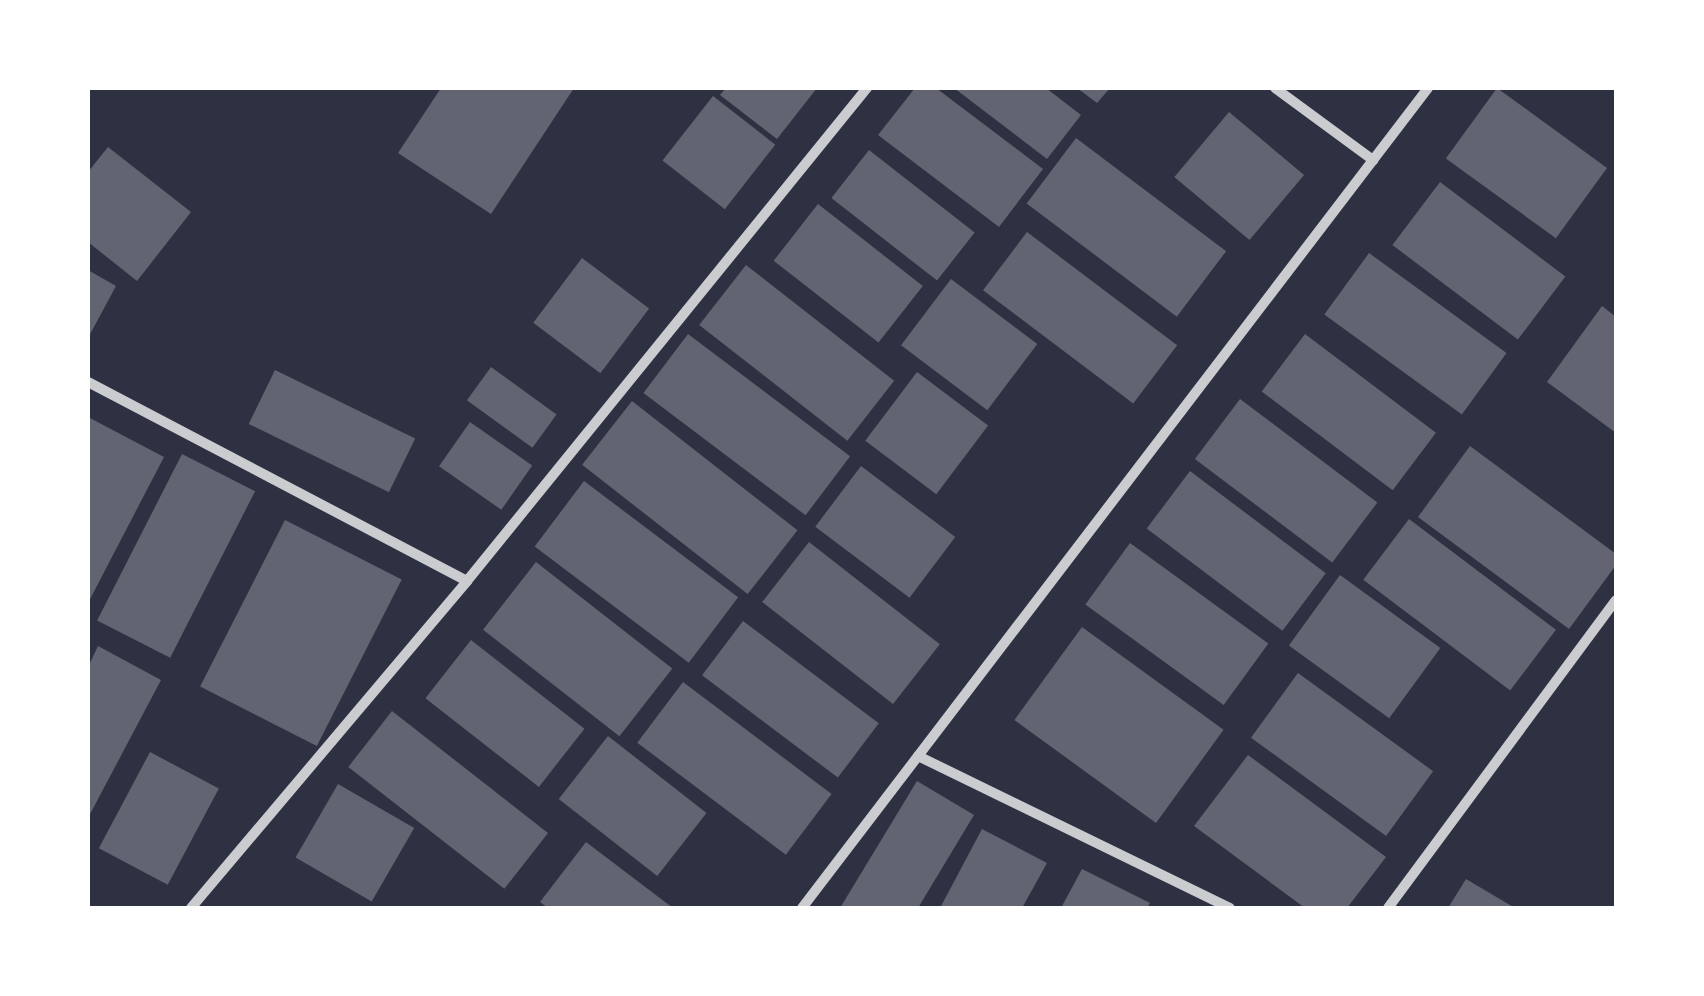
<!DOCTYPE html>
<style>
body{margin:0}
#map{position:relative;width:1704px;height:996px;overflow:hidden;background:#2d3142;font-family:"PT Sans",sans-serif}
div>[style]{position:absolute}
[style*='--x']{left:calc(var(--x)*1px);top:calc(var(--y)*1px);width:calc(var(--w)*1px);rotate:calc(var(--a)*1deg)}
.building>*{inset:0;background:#626471;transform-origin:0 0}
.minor>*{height:10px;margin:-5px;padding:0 5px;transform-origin:5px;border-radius:5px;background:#caccd0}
span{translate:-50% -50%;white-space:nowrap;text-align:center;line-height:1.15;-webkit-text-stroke:10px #fff;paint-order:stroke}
.frame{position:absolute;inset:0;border:90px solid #fff;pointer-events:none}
</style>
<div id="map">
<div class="building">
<i style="clip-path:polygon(441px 88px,574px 88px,491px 214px,398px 153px)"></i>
<i style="clip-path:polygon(726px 88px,817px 88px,777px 139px,720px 95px)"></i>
<i style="clip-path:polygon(915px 88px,936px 88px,1043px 169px,999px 227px,878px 135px)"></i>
<i style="clip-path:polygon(954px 88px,1046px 88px,1081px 115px,1047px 159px)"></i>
<i style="clip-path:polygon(1077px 88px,1110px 88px,1097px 103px)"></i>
<i style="left:1497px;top:88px;width:136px;height:87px;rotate:36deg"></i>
<i style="left:713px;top:96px;width:79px;height:82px;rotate:38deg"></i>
<i style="left:1229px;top:112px;width:98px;height:85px;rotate:40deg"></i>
<i style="left:1076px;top:138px;width:188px;height:82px;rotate:37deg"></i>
<i style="clip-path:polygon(108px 147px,191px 212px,137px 281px,88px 242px,88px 172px)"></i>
<i style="left:869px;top:150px;width:134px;height:61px;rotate:38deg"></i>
<i style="left:1440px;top:182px;width:157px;height:79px;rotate:37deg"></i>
<i style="left:818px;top:204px;width:133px;height:72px;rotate:38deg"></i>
<i style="left:1027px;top:232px;width:188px;height:73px;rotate:37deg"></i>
<i style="left:1369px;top:253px;width:170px;height:76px;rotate:36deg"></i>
<i style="left:582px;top:258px;width:84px;height:81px;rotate:37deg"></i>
<i style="left:746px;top:265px;width:188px;height:76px;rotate:38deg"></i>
<i style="clip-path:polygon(88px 270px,116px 286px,88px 338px)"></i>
<i style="left:951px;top:279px;width:108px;height:83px;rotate:37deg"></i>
<i style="clip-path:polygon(1602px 306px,1616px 317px,1616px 433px,1547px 382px)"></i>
<i style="left:688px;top:334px;width:203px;height:74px;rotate:37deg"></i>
<i style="left:1305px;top:334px;width:164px;height:72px;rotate:37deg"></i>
<i style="left:491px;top:367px;width:81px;height:41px;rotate:36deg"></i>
<i style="left:275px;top:370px;width:156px;height:60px;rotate:26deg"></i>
<i style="left:917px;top:372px;width:89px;height:86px;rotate:37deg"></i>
<i style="left:1240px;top:399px;width:172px;height:75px;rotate:37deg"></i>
<i style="left:632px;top:401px;width:210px;height:81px;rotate:38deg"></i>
<i style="clip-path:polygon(88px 417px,164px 457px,88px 603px)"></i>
<i style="left:470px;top:422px;width:76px;height:54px;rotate:35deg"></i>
<i style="clip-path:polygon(1470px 446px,1616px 554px,1616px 565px,1569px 629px,1418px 517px)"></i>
<i style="left:182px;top:454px;width:82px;height:187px;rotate:27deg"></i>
<i style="left:861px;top:466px;width:118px;height:76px;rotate:37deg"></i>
<i style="left:1190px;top:471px;width:170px;height:72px;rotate:37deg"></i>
<i style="left:584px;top:481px;width:193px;height:82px;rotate:37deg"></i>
<i style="left:1409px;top:519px;width:184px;height:76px;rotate:37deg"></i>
<i style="left:285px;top:520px;width:131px;height:187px;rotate:27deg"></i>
<i style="left:809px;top:542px;width:166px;height:76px;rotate:38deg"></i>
<i style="left:1130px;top:543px;width:171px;height:76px;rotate:36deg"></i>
<i style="left:536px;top:562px;width:173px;height:86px;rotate:38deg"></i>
<i style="left:1340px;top:575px;width:124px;height:87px;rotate:36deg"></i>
<i style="left:743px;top:621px;width:170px;height:68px;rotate:37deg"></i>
<i style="left:1082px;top:627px;width:175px;height:115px;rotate:36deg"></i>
<i style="left:471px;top:640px;width:144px;height:74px;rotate:38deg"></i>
<i style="clip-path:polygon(98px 646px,161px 680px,88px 818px,88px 667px)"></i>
<i style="left:1298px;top:673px;width:167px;height:80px;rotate:36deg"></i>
<i style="left:683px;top:682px;width:186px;height:76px;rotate:37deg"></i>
<i style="left:392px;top:711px;width:198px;height:71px;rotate:38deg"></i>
<i style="left:608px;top:736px;width:125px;height:80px;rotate:38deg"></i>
<i style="left:150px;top:752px;width:78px;height:109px;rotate:28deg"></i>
<i style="clip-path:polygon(1248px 755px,1386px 857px,1347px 908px,1305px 908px,1194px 826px)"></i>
<i style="clip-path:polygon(917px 781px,974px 815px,918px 908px,840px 908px)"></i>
<i style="left:338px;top:784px;width:88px;height:85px;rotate:30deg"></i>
<i style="clip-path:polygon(982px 829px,1047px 863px,1022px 908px,940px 908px)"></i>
<i style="clip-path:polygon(586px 842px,673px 908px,548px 908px,540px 902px)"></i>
<i style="clip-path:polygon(1082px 869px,1150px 903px,1147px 908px,1061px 908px)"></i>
<i style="clip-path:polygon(1466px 879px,1515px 908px,1448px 908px)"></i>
</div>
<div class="minor">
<i style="--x:1275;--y:88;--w:122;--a:36.3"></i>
<i style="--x:88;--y:382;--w:428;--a:27.7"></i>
<i style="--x:918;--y:756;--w:347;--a:26"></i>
<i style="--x:191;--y:908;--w:428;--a:-49.8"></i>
<i style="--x:467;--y:581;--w:635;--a:-50.95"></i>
<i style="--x:802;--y:908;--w:1032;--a:-52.64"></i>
<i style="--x:1388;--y:908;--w:383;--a:-53.5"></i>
</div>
<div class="frame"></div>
</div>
